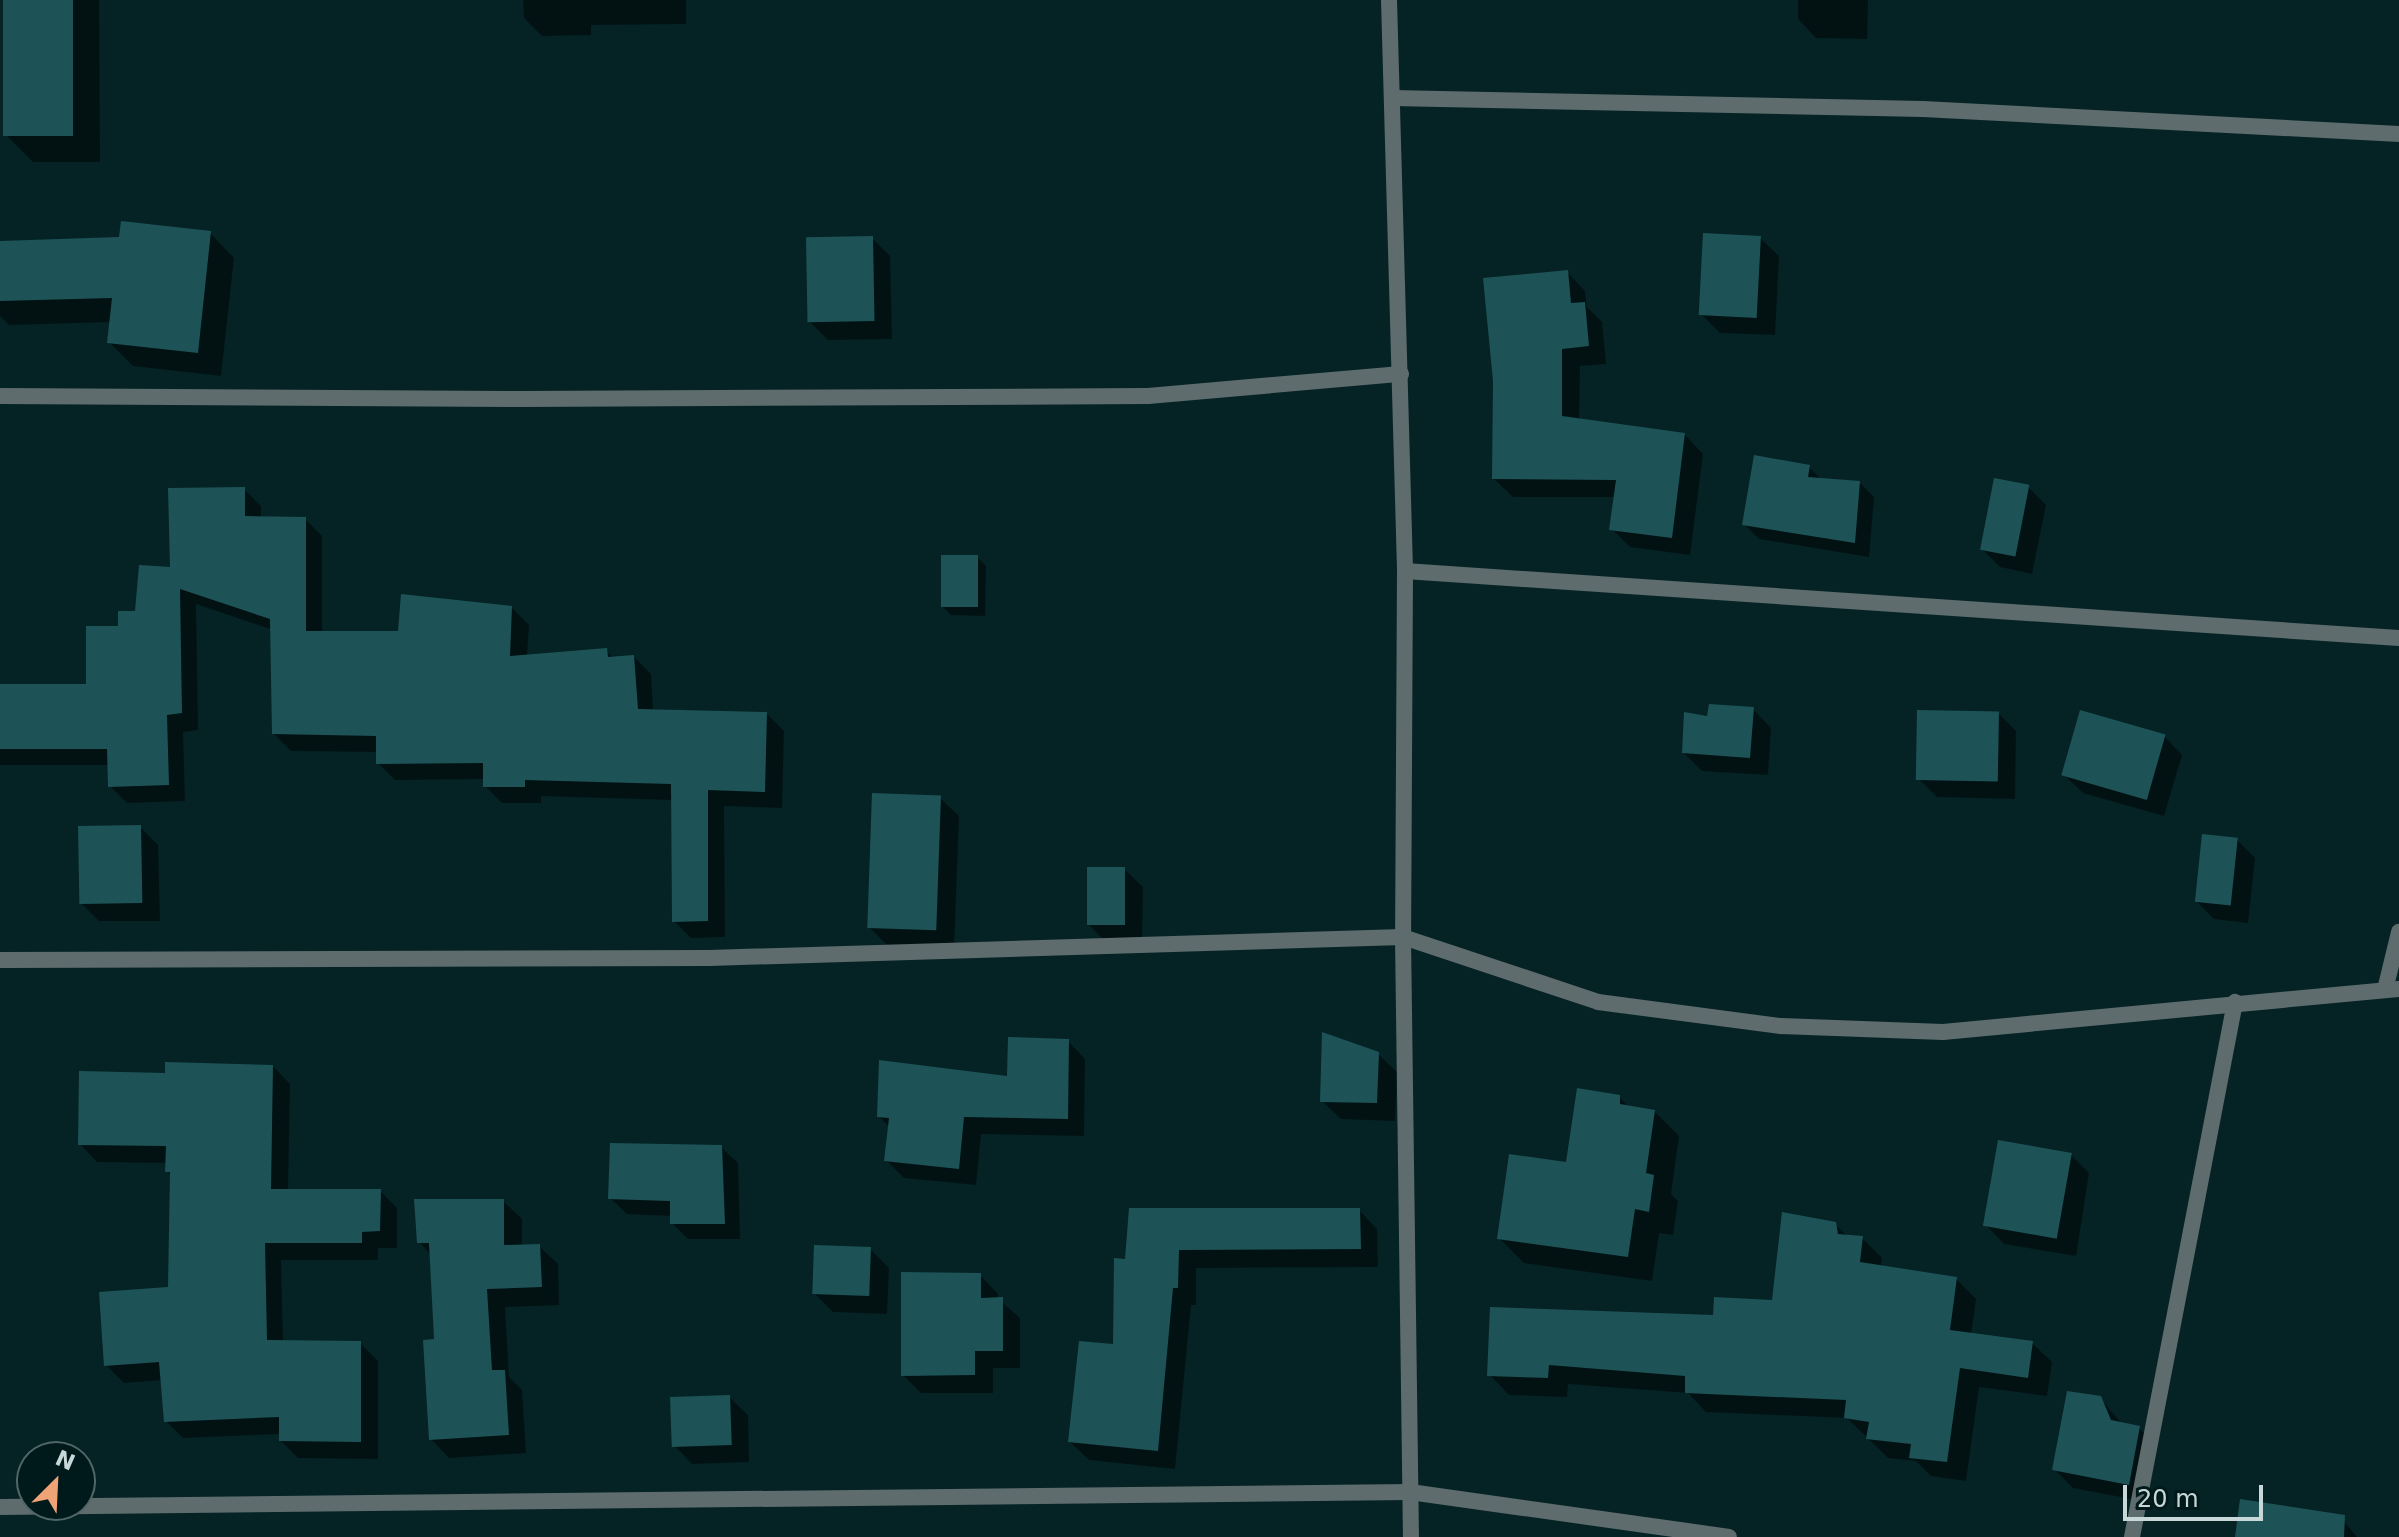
<!DOCTYPE html>
<style>
body{margin:0}
#map{position:relative;width:2399px;height:1537px;overflow:hidden;background:#052325;font-family:"DejaVu Sans",sans-serif}
div>[style]{position:absolute}
[style*='--x']{left:calc(var(--x)*1px);top:calc(var(--y)*1px);width:calc(var(--w)*1px);rotate:calc(var(--a)*1deg)}
.shadow>*{inset:0;background:#0007}
.building>*{inset:0;background:#1d5357;transform-origin:0 0}
.street>*{height:16px;margin:-8px;padding:0 8px;transform-origin:8px;border-radius:8px;background:#5f6c6d}
span{translate:-50% -50%;white-space:nowrap;text-align:center;line-height:1.15;-webkit-text-stroke:6px #001a1c;paint-order:stroke}
.north{position:absolute;left:16px;top:1441px;width:80px;height:80px;box-sizing:border-box;background:#001a1c;border:2px solid #506668;border-radius:50%;rotate:24deg;font-size:22px;font-weight:700;line-height:32px;text-align:center;color:#c8d8d9}
.north::after{content:'';display:block;margin:auto;width:28px;height:36px;background:#efa377;clip-path:polygon(50% 0,100% 100%,50% 72%,0 100%)}
.scale{position:absolute;left:2123px;top:1485px;width:140px;height:36px;box-sizing:border-box;border:4px solid #c8d8d9;border-top:0;padding-left:10px;font-size:24px;line-height:28px;white-space:nowrap;color:#c8d8d9;-webkit-text-stroke:6px #001a1c;paint-order:stroke}
</style>
<div id="map">
<div class="shadow">
<i style="clip-path:polygon(5px 0,99px 0,100px 162px,33px 162px,6px 135px)"></i>
<i style="clip-path:polygon(523px 0,686px 0,686px 24px,591px 25px,591px 35px,542px 36px,524px 18px)"></i>
<i style="clip-path:polygon(1798px 0,1868px 0,1867px 39px,1816px 38px,1798px 19px)"></i>
<i style="clip-path:polygon(210px 233px,234px 258px,221px 376px,133px 366px,109px 342px,111px 322px,9px 325px,0 316px,0 243px)"></i>
<i style="clip-path:polygon(872px 238px,890px 256px,892px 339px,828px 340px,810px 322px)"></i>
<i style="clip-path:polygon(1760px 238px,1779px 256px,1775px 335px,1720px 333px,1702px 315px)"></i>
<i style="clip-path:polygon(1567px 272px,1585px 291px,1587px 307px,1602px 322px,1606px 364px,1580px 366px,1579px 420px,1685px 435px,1703px 454px,1690px 555px,1630px 547px,1612px 529px,1616px 497px,1513px 497px,1494px 479px)"></i>
<i style="clip-path:polygon(1809px 467px,1822px 480px,1859px 482px,1874px 497px,1869px 557px,1759px 539px,1744px 524px)"></i>
<i style="clip-path:polygon(2028px 487px,2046px 505px,2032px 574px,2000px 567px,1981px 548px)"></i>
<i style="clip-path:polygon(244px 489px,261px 506px,261px 519px,305px 519px,322px 536px,322px 633px,399px 633px,512px 608px,529px 625px,527px 656px,606px 651px,613px 658px,634px 657px,651px 674px,653px 711px,767px 714px,784px 731px,782px 808px,724px 806px,725px 937px,691px 938px,674px 921px,673px 800px,541px 796px,541px 803px,502px 803px,485px 786px,485px 779px,395px 780px,378px 763px,378px 752px,291px 751px,274px 734px,273px 630px,196px 604px,198px 730px,183px 732px,185px 801px,127px 803px,110px 786px,109px 765px,0 765px,0 686px,88px 686px,120px 628px,137px 613px)"></i>
<i style="clip-path:polygon(977px 557px,986px 566px,985px 616px,951px 615px,942px 606px)"></i>
<i style="clip-path:polygon(1753px 709px,1771px 728px,1768px 775px,1702px 771px,1684px 753px,1709px 718px)"></i>
<i style="clip-path:polygon(1998px 713px,2016px 731px,2015px 799px,1937px 797px,1919px 779px)"></i>
<i style="clip-path:polygon(2164px 736px,2182px 755px,2164px 816px,2083px 793px,2064px 775px)"></i>
<i style="clip-path:polygon(940px 798px,959px 816px,954px 949px,887px 945px,869px 927px)"></i>
<i style="clip-path:polygon(140px 827px,158px 845px,160px 921px,99px 921px,81px 903px)"></i>
<i style="clip-path:polygon(2237px 840px,2255px 858px,2248px 923px,2214px 919px,2196px 901px)"></i>
<i style="clip-path:polygon(1124px 869px,1143px 887px,1142px 943px,1107px 943px,1088px 924px)"></i>
<i style="clip-path:polygon(1068px 1041px,1085px 1059px,1084px 1136px,981px 1134px,976px 1185px,904px 1178px,886px 1160px,890px 1128px,879px 1116px,1009px 1078px)"></i>
<i style="clip-path:polygon(1378px 1054px,1397px 1072px,1395px 1121px,1341px 1119px,1322px 1101px)"></i>
<i style="clip-path:polygon(273px 1066px,290px 1084px,288px 1191px,380px 1191px,397px 1208px,397px 1248px,378px 1248px,378px 1260px,281px 1260px,283px 1342px,360px 1343px,378px 1361px,378px 1459px,298px 1458px,281px 1441px,281px 1434px,183px 1438px,166px 1421px,163px 1380px,124px 1383px,106px 1365px,170px 1289px,172px 1176px,167px 1171px,167px 1163px,97px 1162px,80px 1144px,167px 1075px)"></i>
<i style="clip-path:polygon(1619px 1097px,1630px 1108px,1654px 1111px,1679px 1136px,1671px 1194px,1678px 1201px,1673px 1235px,1659px 1233px,1652px 1281px,1524px 1263px,1499px 1238px,1568px 1164px)"></i>
<i style="clip-path:polygon(721px 1147px,738px 1163px,740px 1239px,688px 1239px,672px 1223px,672px 1216px,627px 1214px,610px 1198px)"></i>
<i style="clip-path:polygon(2071px 1155px,2089px 1173px,2076px 1256px,2004px 1244px,1986px 1225px)"></i>
<i style="clip-path:polygon(503px 1201px,522px 1219px,522px 1246px,539px 1246px,558px 1264px,559px 1305px,505px 1307px,509px 1377px,522px 1390px,526px 1453px,449px 1458px,431px 1439px,436px 1341px,431px 1255px,419px 1242px)"></i>
<i style="clip-path:polygon(1359px 1210px,1377px 1229px,1378px 1267px,1196px 1268px,1196px 1305px,1191px 1305px,1175px 1469px,1089px 1460px,1070px 1442px,1115px 1346px,1127px 1261px)"></i>
<i style="clip-path:polygon(1835px 1224px,1848px 1237px,1862px 1238px,1882px 1258px,1881px 1267px,1956px 1279px,1976px 1299px,1971px 1335px,2032px 1343px,2052px 1362px,2047px 1396px,1979px 1387px,1966px 1481px,1931px 1476px,1916px 1461px,1888px 1458px,1847px 1418px,1706px 1412px,1688px 1393px,1568px 1384px,1567px 1397px,1509px 1395px,1490px 1375px,1773px 1302px)"></i>
<i style="clip-path:polygon(870px 1249px,889px 1268px,887px 1314px,833px 1312px,815px 1294px)"></i>
<i style="clip-path:polygon(980px 1275px,998px 1294px,998px 1299px,1020px 1318px,1020px 1368px,993px 1368px,993px 1393px,921px 1393px,903px 1375px)"></i>
<i style="clip-path:polygon(729px 1397px,748px 1415px,749px 1462px,692px 1464px,674px 1445px)"></i>
<i style="clip-path:polygon(2100px 1398px,2122px 1424px,2139px 1428px,2157px 1446px,2147px 1502px,2073px 1488px,2054px 1469px)"></i>
<i style="clip-path:polygon(2339px 1516px,2357px 1537px,2237px 1537px)"></i>
</div>
<div class="building">
<i style="left:3px;top:0;width:70px;height:136px"></i>
<i style="clip-path:polygon(121px 221px,211px 231px,198px 353px,107px 343px,112px 298px,0 301px,0 241px,119px 237px)"></i>
<i style="left:1703px;top:233px;width:58px;height:82px;rotate:3deg"></i>
<i style="left:873px;top:236px;width:85px;height:67px;rotate:89deg"></i>
<i style="clip-path:polygon(1568px 270px,1571px 303px,1585px 302px,1589px 346px,1562px 349px,1562px 416px,1685px 433px,1672px 538px,1609px 530px,1616px 480px,1492px 479px,1493px 381px,1483px 278px)"></i>
<i style="clip-path:polygon(1754px 455px,1810px 465px,1808px 477px,1860px 481px,1855px 543px,1742px 525px)"></i>
<i style="left:1994px;top:478px;width:36px;height:73px;rotate:11deg"></i>
<i style="clip-path:polygon(245px 487px,245px 516px,306px 517px,306px 631px,398px 631px,401px 594px,512px 606px,510px 656px,607px 648px,608px 657px,634px 655px,638px 709px,767px 712px,765px 792px,708px 790px,708px 921px,672px 922px,671px 784px,525px 780px,525px 787px,483px 787px,483px 763px,376px 764px,376px 736px,272px 734px,270px 619px,180px 589px,182px 713px,167px 715px,169px 785px,108px 787px,107px 749px,0 749px,0 684px,86px 684px,86px 626px,118px 626px,118px 611px,135px 611px,139px 565px,170px 567px,168px 488px)"></i>
<i style="left:941px;top:555px;width:37px;height:52px"></i>
<i style="clip-path:polygon(1709px 704px,1754px 707px,1750px 758px,1682px 753px,1684px 712px,1707px 716px)"></i>
<i style="left:1917px;top:710px;width:82px;height:70px;rotate:1deg"></i>
<i style="left:2080px;top:710px;width:89px;height:68px;rotate:16deg"></i>
<i style="left:872px;top:793px;width:69px;height:135px;rotate:2deg"></i>
<i style="left:141px;top:825px;width:78px;height:63px;rotate:89deg"></i>
<i style="left:2202px;top:834px;width:36px;height:68px;rotate:6deg"></i>
<i style="left:1087px;top:867px;width:38px;height:58px"></i>
<i style="clip-path:polygon(1322px 1032px,1379px 1052px,1377px 1103px,1320px 1102px)"></i>
<i style="clip-path:polygon(1008px 1037px,1069px 1039px,1068px 1119px,964px 1117px,959px 1169px,884px 1161px,889px 1118px,877px 1117px,879px 1060px,1007px 1076px)"></i>
<i style="clip-path:polygon(165px 1062px,273px 1065px,271px 1189px,381px 1189px,380px 1231px,362px 1232px,362px 1243px,265px 1243px,267px 1340px,361px 1341px,361px 1442px,279px 1441px,279px 1417px,164px 1422px,159px 1362px,104px 1366px,99px 1292px,168px 1287px,170px 1172px,165px 1172px,166px 1146px,78px 1145px,79px 1071px,165px 1073px)"></i>
<i style="clip-path:polygon(1577px 1088px,1620px 1095px,1620px 1104px,1655px 1110px,1646px 1173px,1654px 1175px,1649px 1212px,1635px 1209px,1628px 1257px,1497px 1239px,1509px 1154px,1566px 1162px)"></i>
<i style="left:1998px;top:1140px;width:75px;height:87px;rotate:10deg"></i>
<i style="clip-path:polygon(610px 1143px,722px 1145px,725px 1224px,670px 1224px,670px 1201px,608px 1199px)"></i>
<i style="clip-path:polygon(414px 1199px,504px 1199px,504px 1245px,540px 1244px,542px 1287px,487px 1289px,492px 1370px,505px 1370px,509px 1435px,429px 1440px,423px 1340px,434px 1339px,429px 1243px,417px 1243px)"></i>
<i style="clip-path:polygon(1129px 1208px,1360px 1208px,1361px 1249px,1179px 1250px,1178px 1288px,1173px 1288px,1158px 1451px,1068px 1442px,1079px 1341px,1113px 1344px,1114px 1258px,1125px 1259px)"></i>
<i style="clip-path:polygon(1782px 1212px,1836px 1222px,1838px 1234px,1863px 1236px,1860px 1262px,1957px 1277px,1950px 1330px,2033px 1341px,2028px 1378px,1960px 1368px,1947px 1462px,1909px 1458px,1911px 1444px,1866px 1439px,1869px 1422px,1844px 1418px,1846px 1400px,1685px 1393px,1685px 1376px,1549px 1365px,1548px 1378px,1487px 1376px,1490px 1307px,1713px 1315px,1714px 1297px,1772px 1300px)"></i>
<i style="left:814px;top:1245px;width:57px;height:49px;rotate:2deg"></i>
<i style="clip-path:polygon(901px 1272px,981px 1273px,981px 1298px,1003px 1297px,1003px 1351px,975px 1351px,975px 1375px,901px 1376px)"></i>
<i style="clip-path:polygon(2067px 1391px,2101px 1396px,2111px 1420px,2140px 1426px,2129px 1485px,2052px 1470px)"></i>
<i style="left:730px;top:1395px;width:50px;height:60px;rotate:88deg"></i>
<i style="clip-path:polygon(2240px 1499px,2345px 1515px,2344px 1537px,2235px 1537px)"></i>
</div>
<div class="street">
<i style="--x:1389;--y:0;--w:571;--a:88.39"></i>
<i style="--x:1405;--y:571;--w:366;--a:90.3"></i>
<i style="--x:1403;--y:937;--w:600;--a:89.24"></i>
<i style="--x:1392;--y:98;--w:531;--a:1.19"></i>
<i style="--x:1923;--y:109;--w:477;--a:3"></i>
<i style="--x:0;--y:396;--w:521;--a:0.33"></i>
<i style="--x:521;--y:399;--w:627;--a:-0.27"></i>
<i style="--x:1148;--y:396;--w:254;--a:-5"></i>
<i style="--x:1405;--y:571;--w:996;--a:3.86"></i>
<i style="--x:0;--y:960;--w:709;--a:-0.16"></i>
<i style="--x:709;--y:958;--w:694;--a:-1.73"></i>
<i style="--x:1403;--y:937;--w:206;--a:18.4"></i>
<i style="--x:1598;--y:1002;--w:185;--a:7.5"></i>
<i style="--x:1781;--y:1026;--w:162;--a:2.1"></i>
<i style="--x:1943;--y:1032;--w:458;--a:-5.4"></i>
<i style="--x:2385;--y:990;--w:60;--a:-76.4"></i>
<i style="--x:0;--y:1507;--w:1410;--a:-0.61"></i>
<i style="--x:1410;--y:1492;--w:322;--a:8"></i>
<i style="--x:2132;--y:1537;--w:545;--a:-79.1"></i>
</div>
<div class="north">N</div>
<div class="scale">20 m</div>
</div>
